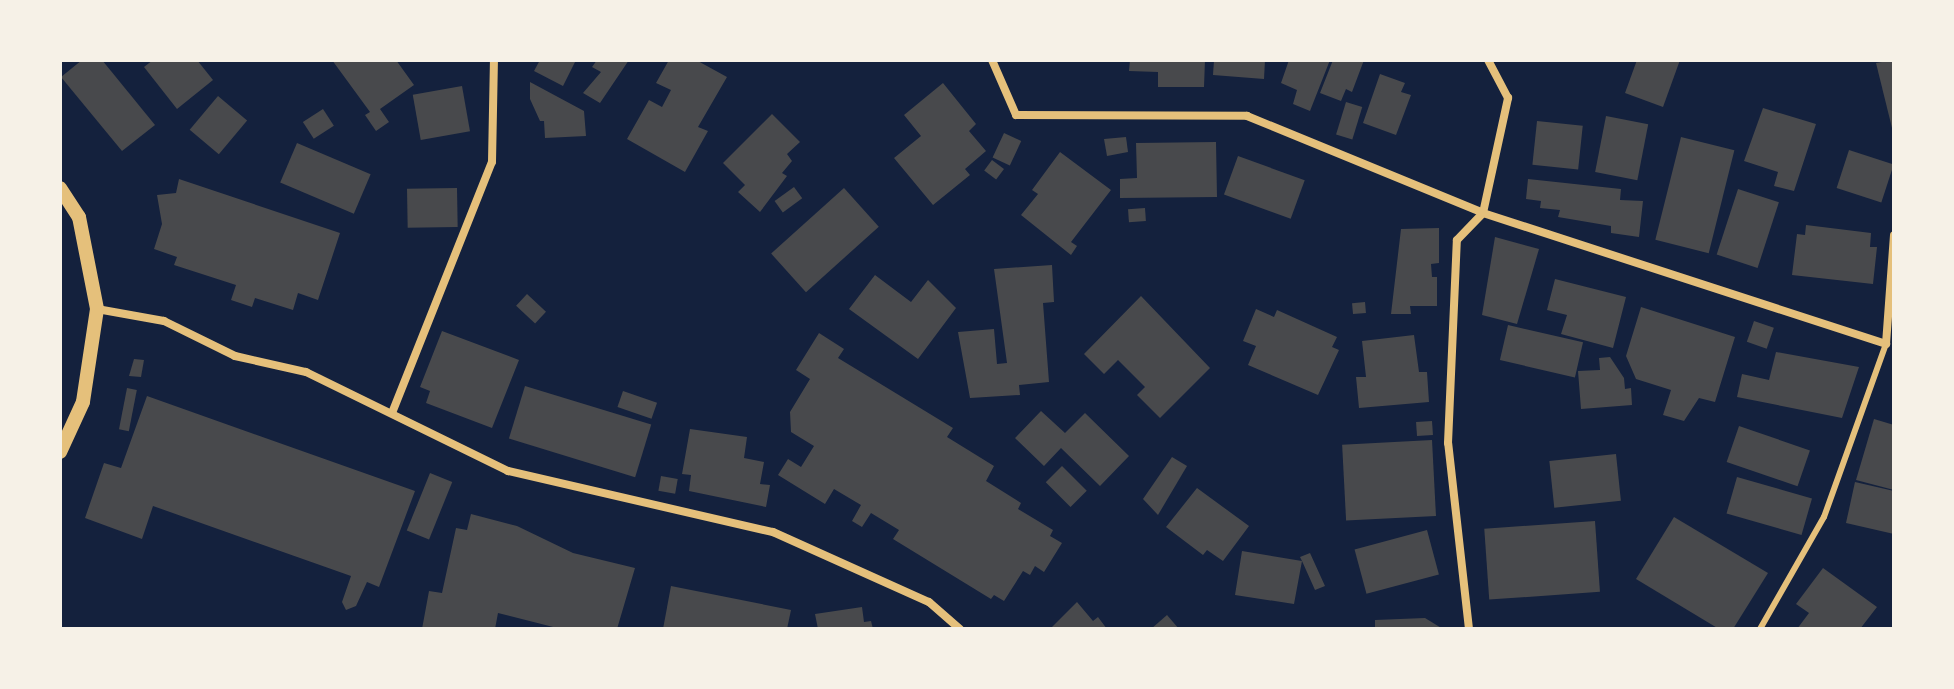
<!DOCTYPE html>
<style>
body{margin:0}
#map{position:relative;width:1954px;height:689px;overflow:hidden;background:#14213d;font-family:"Noto Sans",sans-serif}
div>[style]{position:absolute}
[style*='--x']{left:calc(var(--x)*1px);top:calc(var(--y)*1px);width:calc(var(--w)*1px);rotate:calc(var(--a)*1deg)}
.building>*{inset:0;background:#48494c;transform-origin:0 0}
.service>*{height:6px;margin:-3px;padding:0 3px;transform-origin:3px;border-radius:3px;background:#e5c07b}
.minor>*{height:8px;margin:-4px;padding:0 4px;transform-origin:4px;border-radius:4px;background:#e5c07b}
.tertiary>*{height:14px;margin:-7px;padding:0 7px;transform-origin:7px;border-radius:7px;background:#e5c07b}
span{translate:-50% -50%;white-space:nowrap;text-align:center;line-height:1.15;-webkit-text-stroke:8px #f6f1e7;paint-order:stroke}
.frame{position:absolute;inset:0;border:62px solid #f6f1e7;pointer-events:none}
</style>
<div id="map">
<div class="building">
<i style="clip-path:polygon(82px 60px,102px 60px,155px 125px,122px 151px,61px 77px)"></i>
<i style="clip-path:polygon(153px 60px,197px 60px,213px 80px,177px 109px,144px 67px)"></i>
<i style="clip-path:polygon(332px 60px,396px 60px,414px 85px,380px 109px,389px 122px,376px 131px,365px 115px,370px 112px)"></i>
<i style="clip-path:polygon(540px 60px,576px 60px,563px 86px,534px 71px)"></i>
<i style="clip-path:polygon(597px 60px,629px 60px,600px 103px,583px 93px,601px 72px,592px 67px)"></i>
<i style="clip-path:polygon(669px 60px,696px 60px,727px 77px,698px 127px,708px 131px,685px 172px,627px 139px,649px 100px,662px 107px,671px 90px,656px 83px)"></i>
<i style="clip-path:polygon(1130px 60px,1205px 60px,1204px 87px,1158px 87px,1158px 72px,1129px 71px)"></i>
<i style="clip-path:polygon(1214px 60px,1265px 60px,1264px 79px,1213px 75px)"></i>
<i style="clip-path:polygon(1289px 60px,1330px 60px,1310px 111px,1293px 104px,1297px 90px,1281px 83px)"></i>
<i style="clip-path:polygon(1333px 60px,1364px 60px,1352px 92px,1346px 89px,1341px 101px,1320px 93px)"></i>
<i style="clip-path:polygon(1637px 60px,1680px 60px,1663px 107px,1625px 93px)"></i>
<i style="clip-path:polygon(1894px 60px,1894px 132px,1893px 132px,1876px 63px)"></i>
<i style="clip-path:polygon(1380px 74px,1405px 83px,1401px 92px,1411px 95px,1396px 135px,1363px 123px)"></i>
<i style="clip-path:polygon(530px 82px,584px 111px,586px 136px,545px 138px,544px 121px,540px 121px,530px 99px)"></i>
<i style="clip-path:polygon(943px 83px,976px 124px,969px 131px,986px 151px,965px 169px,970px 175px,933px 205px,894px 158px,921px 136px,904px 115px)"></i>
<i style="left:462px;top:86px;width:46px;height:50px;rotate:80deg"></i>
<i style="left:218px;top:96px;width:38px;height:44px;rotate:40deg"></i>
<i style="left:1346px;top:102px;width:17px;height:34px;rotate:17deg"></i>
<i style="clip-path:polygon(1763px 108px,1816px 124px,1794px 191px,1774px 186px,1778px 172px,1744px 161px)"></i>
<i style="left:323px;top:109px;width:20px;height:24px;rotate:57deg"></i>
<i style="clip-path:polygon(772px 114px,800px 142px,787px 154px,792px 161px,782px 173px,787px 176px,760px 212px,738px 192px,745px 185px,723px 163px)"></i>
<i style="left:1606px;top:116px;width:43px;height:57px;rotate:11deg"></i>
<i style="left:1537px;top:121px;width:46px;height:44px;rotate:6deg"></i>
<i style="left:1004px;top:133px;width:19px;height:27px;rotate:25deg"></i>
<i style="clip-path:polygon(1126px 137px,1128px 152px,1107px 156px,1104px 139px)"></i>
<i style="left:1681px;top:137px;width:55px;height:106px;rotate:14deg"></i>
<i style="clip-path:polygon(1216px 142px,1217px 197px,1120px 198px,1120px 179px,1137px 178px,1136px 143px)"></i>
<i style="left:297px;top:143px;width:80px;height:43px;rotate:23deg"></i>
<i style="left:1849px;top:150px;width:47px;height:40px;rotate:18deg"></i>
<i style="clip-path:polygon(1060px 152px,1111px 190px,1071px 242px,1077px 246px,1071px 255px,1021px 215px,1038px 194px,1032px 190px)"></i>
<i style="left:1238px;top:156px;width:71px;height:41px;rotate:20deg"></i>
<i style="left:992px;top:160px;width:15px;height:13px;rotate:37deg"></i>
<i style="clip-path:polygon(179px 179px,340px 233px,318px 300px,298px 293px,293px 310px,255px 298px,252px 307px,231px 300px,236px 285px,174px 265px,177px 257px,154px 249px,162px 224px,157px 195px,176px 193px)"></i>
<i style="clip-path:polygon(1528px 179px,1621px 189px,1620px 200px,1643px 201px,1639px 237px,1611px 233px,1611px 226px,1558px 217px,1560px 210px,1540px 208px,1541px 201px,1526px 199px)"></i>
<i style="left:794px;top:187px;width:14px;height:24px;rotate:54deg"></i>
<i style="left:457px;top:188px;width:39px;height:50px;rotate:89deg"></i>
<i style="left:844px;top:188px;width:52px;height:98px;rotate:48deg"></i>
<i style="left:1738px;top:189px;width:43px;height:69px;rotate:18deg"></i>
<i style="left:1145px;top:208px;width:13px;height:17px;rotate:86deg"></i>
<i style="clip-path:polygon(1806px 225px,1871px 233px,1870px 247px,1877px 247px,1873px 284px,1792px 275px,1797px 234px,1805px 235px)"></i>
<i style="clip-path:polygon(1439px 228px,1439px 263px,1431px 264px,1432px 277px,1437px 277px,1437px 306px,1410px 306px,1411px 314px,1391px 314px,1401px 229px)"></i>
<i style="clip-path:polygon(1495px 237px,1539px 249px,1517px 324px,1482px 315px)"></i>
<i style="clip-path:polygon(1052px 265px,1054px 302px,1043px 303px,1049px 382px,1019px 385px,1020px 395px,970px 398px,958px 332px,994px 329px,997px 364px,1007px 363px,994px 269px)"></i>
<i style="clip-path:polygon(875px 275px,911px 302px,928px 280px,956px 308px,918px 359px,849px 309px)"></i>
<i style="clip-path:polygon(1555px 279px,1626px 297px,1613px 348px,1561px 334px,1567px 315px,1547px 310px)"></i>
<i style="left:527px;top:294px;width:26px;height:16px;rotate:43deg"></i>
<i style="clip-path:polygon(1141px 296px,1210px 368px,1160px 418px,1137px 395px,1145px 387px,1118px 360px,1104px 374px,1084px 354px)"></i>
<i style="left:1365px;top:302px;width:11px;height:13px;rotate:85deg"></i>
<i style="clip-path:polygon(1641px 307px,1735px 337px,1715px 402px,1699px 398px,1684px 421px,1663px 415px,1671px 390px,1636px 379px,1626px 356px)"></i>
<i style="clip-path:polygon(1256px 309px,1274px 317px,1277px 310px,1337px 337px,1332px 347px,1339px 350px,1318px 395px,1248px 365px,1256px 346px,1243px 341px)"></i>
<i style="left:1754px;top:321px;width:21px;height:22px;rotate:19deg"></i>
<i style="left:1508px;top:325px;width:77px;height:36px;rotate:13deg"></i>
<i style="clip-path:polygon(442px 331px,519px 360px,492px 428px,426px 403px,430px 391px,420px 387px)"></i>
<i style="clip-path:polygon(819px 333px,844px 349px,838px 358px,953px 428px,947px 437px,994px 466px,986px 481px,1021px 503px,1018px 509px,1053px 530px,1050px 536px,1062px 543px,1044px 572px,1035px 566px,1030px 575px,1023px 571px,1004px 601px,994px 595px,991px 599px,893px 539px,899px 530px,871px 513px,862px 527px,852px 521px,861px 505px,834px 489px,825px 504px,778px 475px,788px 459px,801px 467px,814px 446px,791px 432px,790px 412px,810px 379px,796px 370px)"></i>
<i style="clip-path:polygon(1414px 335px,1419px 372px,1427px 372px,1429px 402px,1359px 408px,1356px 377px,1366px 377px,1362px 341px)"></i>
<i style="clip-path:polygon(1776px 352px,1859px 367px,1842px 418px,1737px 397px,1742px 374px,1769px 380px)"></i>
<i style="clip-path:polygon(1610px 357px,1624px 378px,1625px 389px,1631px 388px,1632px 405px,1581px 409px,1578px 371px,1600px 370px,1599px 358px)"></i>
<i style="clip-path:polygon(134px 359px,144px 360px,141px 377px,129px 376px)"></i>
<i style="left:525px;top:386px;width:132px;height:55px;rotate:17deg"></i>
<i style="left:127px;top:388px;width:10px;height:42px;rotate:11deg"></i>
<i style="left:623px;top:391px;width:36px;height:17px;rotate:19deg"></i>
<i style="clip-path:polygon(147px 396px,415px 491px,379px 587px,367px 582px,356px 606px,346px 610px,342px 602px,351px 576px,153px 506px,142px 539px,85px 518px,104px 463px,121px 468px)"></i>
<i style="clip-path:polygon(1041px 411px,1065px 433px,1085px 413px,1129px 456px,1100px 486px,1061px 448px,1044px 466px,1015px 438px)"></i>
<i style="clip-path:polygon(1874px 419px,1894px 425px,1894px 490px,1856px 480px)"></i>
<i style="left:1432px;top:421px;width:14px;height:16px;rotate:86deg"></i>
<i style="left:1739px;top:426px;width:75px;height:38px;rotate:19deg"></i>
<i style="clip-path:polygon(690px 429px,747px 437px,744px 458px,764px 462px,760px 484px,770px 485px,766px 507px,689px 491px,691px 475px,682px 474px)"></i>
<i style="left:1432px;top:440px;width:76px;height:90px;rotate:87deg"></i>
<i style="left:1616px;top:454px;width:47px;height:67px;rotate:84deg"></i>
<i style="clip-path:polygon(1172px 457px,1187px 466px,1158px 515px,1143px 499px)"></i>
<i style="left:1062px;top:466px;width:35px;height:23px;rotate:45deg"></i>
<i style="left:430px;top:473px;width:24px;height:62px;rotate:22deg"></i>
<i style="left:661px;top:476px;width:17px;height:15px;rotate:10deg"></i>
<i style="left:1737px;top:477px;width:78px;height:38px;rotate:16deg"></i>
<i style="clip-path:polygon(1855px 482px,1894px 491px,1894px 534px,1846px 523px)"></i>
<i style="clip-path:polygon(1197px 488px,1249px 526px,1223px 561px,1207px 550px,1203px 555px,1166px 527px)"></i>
<i style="clip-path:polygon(471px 514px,517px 526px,573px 553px,635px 568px,617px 629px,561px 629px,498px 613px,495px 629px,422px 629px,429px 591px,442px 593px,456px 528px,467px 530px)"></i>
<i style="clip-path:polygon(1674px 517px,1768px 573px,1733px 629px,1719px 629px,1636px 579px)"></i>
<i style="left:1595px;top:521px;width:71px;height:111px;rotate:86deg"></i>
<i style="left:1427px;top:530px;width:46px;height:75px;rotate:75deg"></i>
<i style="clip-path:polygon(1242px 551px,1302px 561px,1300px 557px,1310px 553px,1325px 586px,1315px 590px,1302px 561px,1294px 604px,1235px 595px)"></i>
<i style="clip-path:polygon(1823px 568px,1877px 607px,1860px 629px,1797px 629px,1809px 613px,1796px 604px)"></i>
<i style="clip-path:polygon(671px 586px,791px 610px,787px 629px,663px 629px)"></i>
<i style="clip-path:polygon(1077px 602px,1093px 621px,1098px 617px,1107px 629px,1050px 629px)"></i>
<i style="clip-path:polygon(862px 607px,864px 622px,871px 621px,873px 629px,818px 629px,815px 614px)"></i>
<i style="clip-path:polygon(1167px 615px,1179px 629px,1151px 629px)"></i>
<i style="clip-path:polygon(1425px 618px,1443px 629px,1375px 629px,1375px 620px)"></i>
</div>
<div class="service">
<i style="--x:1760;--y:629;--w:129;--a:-60.3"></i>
<i style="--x:1824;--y:517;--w:184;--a:-70.3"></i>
</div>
<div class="minor">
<i style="--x:992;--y:60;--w:60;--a:66.4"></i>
<i style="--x:1016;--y:115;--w:231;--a:0.2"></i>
<i style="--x:1247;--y:116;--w:255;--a:22.3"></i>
<i style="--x:1483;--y:213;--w:424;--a:18"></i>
<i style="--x:1886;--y:344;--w:109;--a:-85.8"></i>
<i style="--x:97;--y:309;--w:68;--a:10.2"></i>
<i style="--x:164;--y:321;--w:79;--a:26.2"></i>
<i style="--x:235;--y:356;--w:73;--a:12.7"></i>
<i style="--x:306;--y:372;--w:225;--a:26.1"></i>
<i style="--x:508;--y:471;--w:272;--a:13"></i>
<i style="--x:773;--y:532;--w:171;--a:24.2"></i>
<i style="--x:929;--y:602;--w:41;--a:41.1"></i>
<i style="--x:392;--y:413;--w:270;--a:-68.3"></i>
<i style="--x:492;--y:162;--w:102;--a:-88.9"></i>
<i style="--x:1469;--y:629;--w:187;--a:-96.4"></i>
<i style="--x:1448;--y:443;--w:203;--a:-87.5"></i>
<i style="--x:1457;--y:240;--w:37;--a:-46"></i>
<i style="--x:1483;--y:213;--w:118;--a:-77.7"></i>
<i style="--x:1508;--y:98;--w:43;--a:-117.8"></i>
</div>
<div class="tertiary">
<i style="--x:60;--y:188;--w:35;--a:57"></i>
<i style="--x:79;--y:217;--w:94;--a:78.9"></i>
<i style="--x:97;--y:309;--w:94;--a:98.6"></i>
<i style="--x:83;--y:402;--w:55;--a:114.7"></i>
</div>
<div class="frame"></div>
</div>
